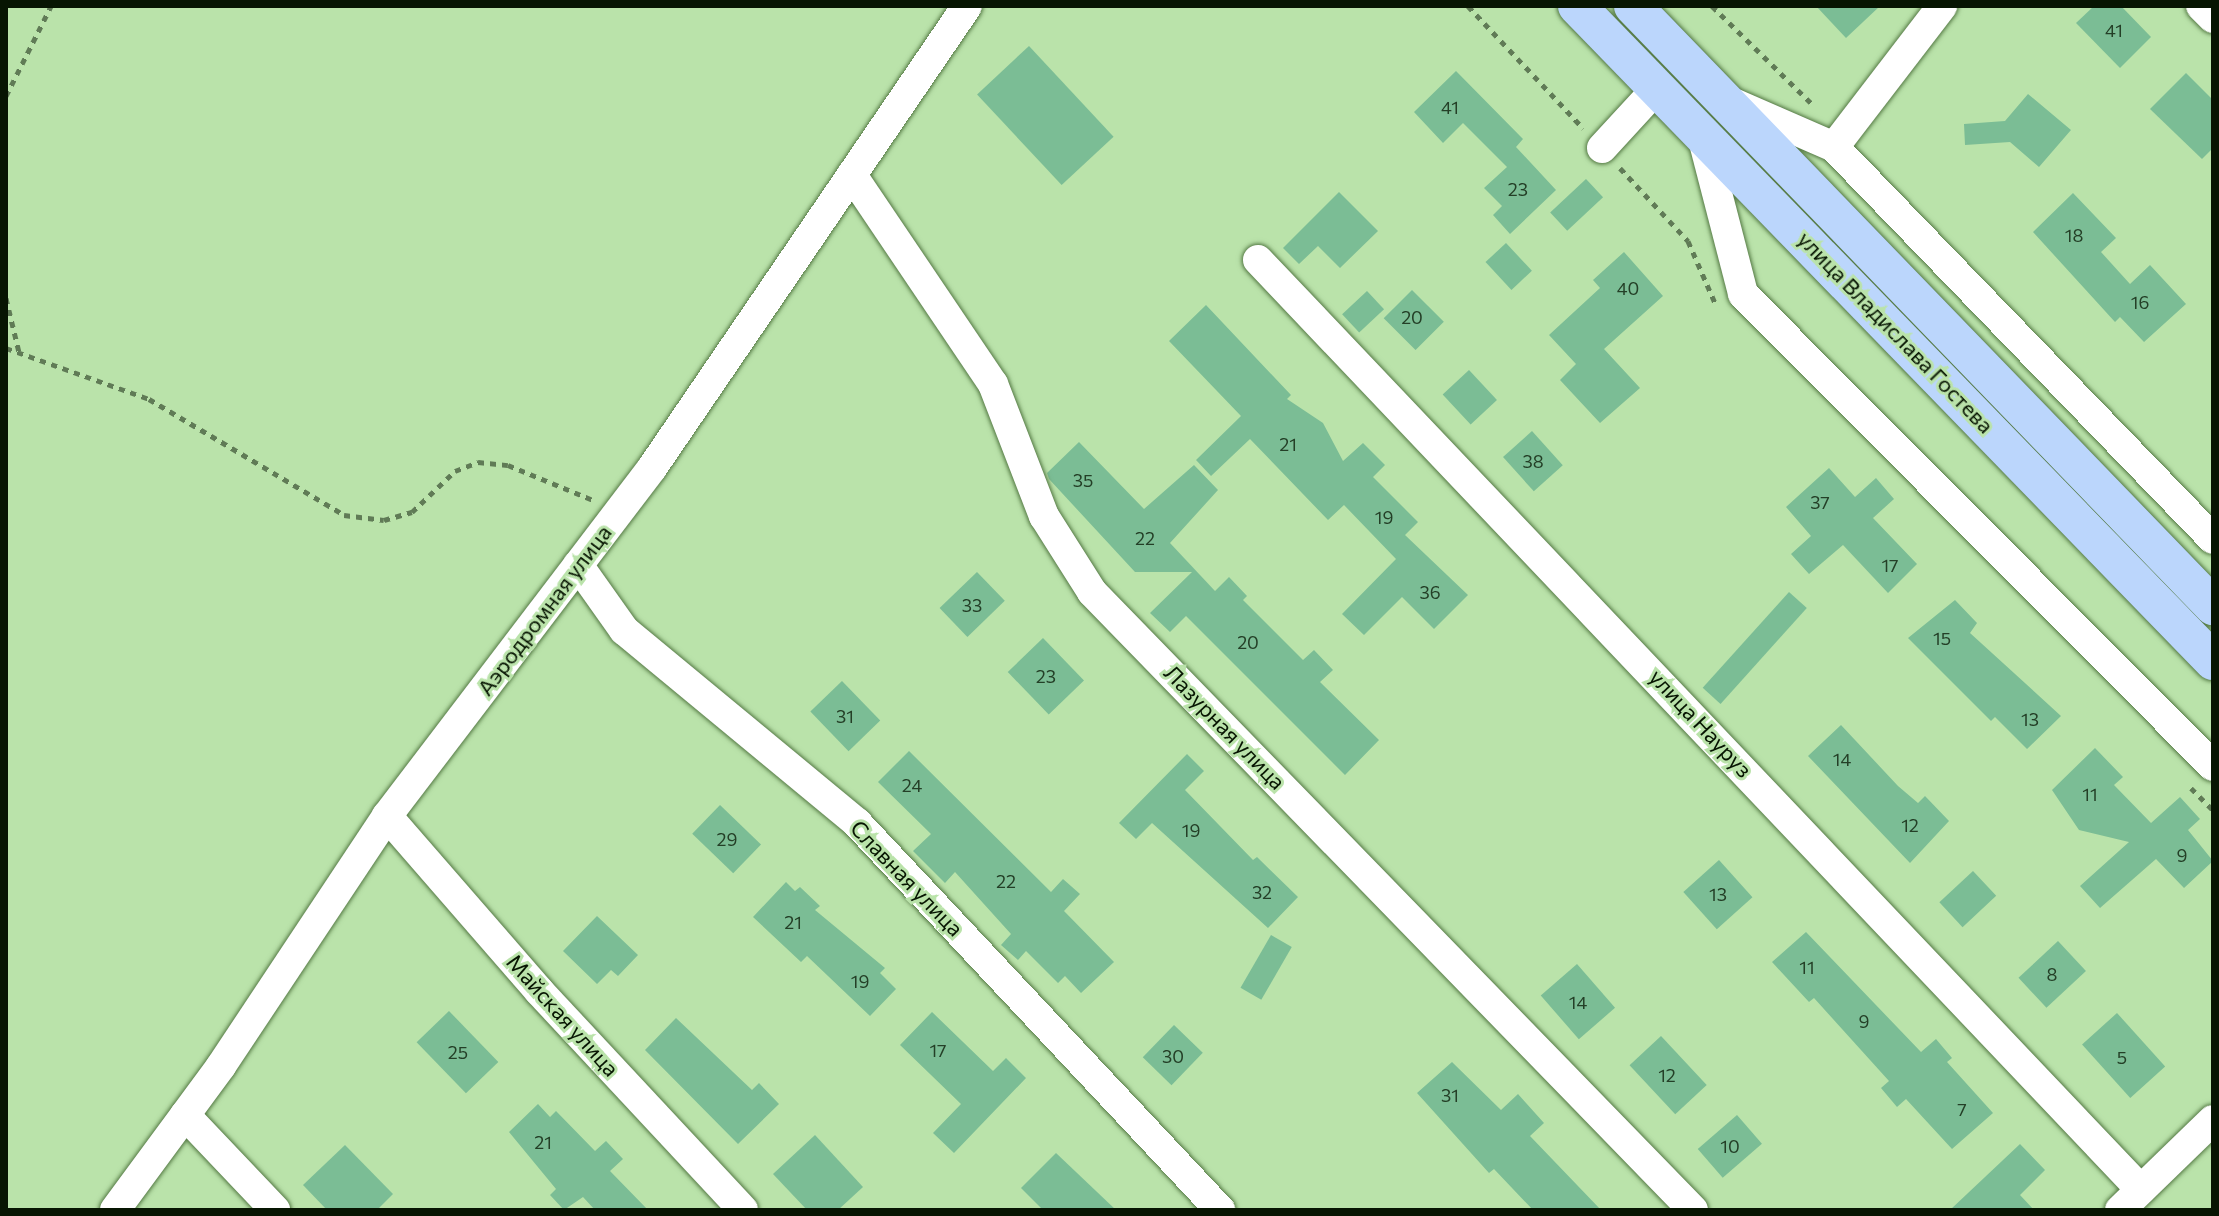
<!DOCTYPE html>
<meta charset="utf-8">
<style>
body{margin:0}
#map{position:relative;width:2219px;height:1216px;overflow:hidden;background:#bae3aa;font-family:Commissioner,sans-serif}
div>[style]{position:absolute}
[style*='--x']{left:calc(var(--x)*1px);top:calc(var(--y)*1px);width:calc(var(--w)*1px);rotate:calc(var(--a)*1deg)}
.building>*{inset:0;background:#7bbd95;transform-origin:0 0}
.path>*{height:5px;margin-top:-2.5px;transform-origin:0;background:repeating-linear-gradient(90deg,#607b56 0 6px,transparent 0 12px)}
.roads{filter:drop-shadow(0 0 2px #547944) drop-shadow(0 0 2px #547944)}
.minor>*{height:30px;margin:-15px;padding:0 15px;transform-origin:15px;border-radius:15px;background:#fff}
.major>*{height:38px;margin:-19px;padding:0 19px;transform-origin:19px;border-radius:19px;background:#bbd6fc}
span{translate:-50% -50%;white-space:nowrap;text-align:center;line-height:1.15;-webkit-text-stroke:6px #bae3aa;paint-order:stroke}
.number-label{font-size:18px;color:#243f27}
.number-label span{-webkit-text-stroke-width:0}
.street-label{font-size:22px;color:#071502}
.frame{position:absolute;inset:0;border:8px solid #071502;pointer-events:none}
</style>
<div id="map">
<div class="building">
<i style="clip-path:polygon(1816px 6px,1880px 6px,1846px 38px)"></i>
<i style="clip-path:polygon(2094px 6px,2121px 6px,2151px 37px,2120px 68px,2076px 23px)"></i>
<i style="left:1029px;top:46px;width:124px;height:71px;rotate:47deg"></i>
<i style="clip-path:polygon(1456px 71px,1523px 139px,1516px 147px,1556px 190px,1510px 234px,1493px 215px,1502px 206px,1484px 188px,1507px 167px,1463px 123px,1443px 143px,1414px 112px)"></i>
<i style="clip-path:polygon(2186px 73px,2213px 100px,2213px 148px,2202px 159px,2150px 109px)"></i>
<i style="clip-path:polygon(2028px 94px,2071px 130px,2039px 167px,2010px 142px,1965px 145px,1964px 124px,2005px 121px)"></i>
<i style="left:1586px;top:179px;width:25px;height:49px;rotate:47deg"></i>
<i style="clip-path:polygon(1339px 192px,1378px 231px,1340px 268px,1318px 246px,1299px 264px,1283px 248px)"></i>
<i style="clip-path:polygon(2073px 193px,2116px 238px,2101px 252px,2130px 284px,2150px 265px,2186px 304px,2144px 342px,2120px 317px,2115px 322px,2033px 232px)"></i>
<i style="left:1506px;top:243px;width:38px;height:28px;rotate:47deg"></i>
<i style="clip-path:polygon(1624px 252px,1663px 296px,1604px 349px,1640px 388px,1600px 423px,1560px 380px,1576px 364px,1549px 335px,1600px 288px,1593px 280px)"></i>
<i style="left:1412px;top:290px;width:45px;height:40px;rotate:45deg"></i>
<i style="left:1367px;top:291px;width:25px;height:34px;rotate:47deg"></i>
<i style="clip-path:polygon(1206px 305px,1291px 395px,1287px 399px,1323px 423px,1343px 461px,1363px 443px,1385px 465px,1373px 477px,1418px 522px,1405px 535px,1468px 595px,1434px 629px,1402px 597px,1364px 635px,1342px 614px,1396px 559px,1344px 505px,1328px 520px,1250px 439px,1211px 476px,1196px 460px,1241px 416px,1169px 341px)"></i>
<i style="left:1469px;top:370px;width:41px;height:36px;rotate:47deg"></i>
<i style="left:1532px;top:431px;width:46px;height:39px;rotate:48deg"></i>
<i style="clip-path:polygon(1079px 442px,1144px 509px,1194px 465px,1218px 490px,1170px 543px,1215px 591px,1229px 577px,1247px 596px,1243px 600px,1303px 660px,1314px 650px,1333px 670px,1320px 682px,1379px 740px,1345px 775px,1186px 616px,1170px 632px,1150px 613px,1192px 572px,1135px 572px,1049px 479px,1047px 473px)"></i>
<i style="clip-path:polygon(1829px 468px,1855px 497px,1876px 478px,1894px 499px,1873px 518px,1917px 564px,1888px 593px,1843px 545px,1809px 574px,1791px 554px,1811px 536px,1786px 507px)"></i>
<i style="left:977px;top:572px;width:40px;height:52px;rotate:46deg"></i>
<i style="left:1789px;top:592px;width:24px;height:129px;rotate:42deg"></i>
<i style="clip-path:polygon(1955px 600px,1977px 623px,1970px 633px,2061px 716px,2027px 749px,1995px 717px,1991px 721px,1908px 638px)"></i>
<i style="left:1043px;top:638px;width:59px;height:49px;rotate:46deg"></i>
<i style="left:842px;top:681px;width:55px;height:44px;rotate:46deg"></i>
<i style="clip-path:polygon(1841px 725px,1898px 786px,1918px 803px,1925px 796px,1949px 821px,1910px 863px,1808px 756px)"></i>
<i style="clip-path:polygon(2095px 748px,2123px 777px,2114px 785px,2151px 823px,2180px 797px,2200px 819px,2188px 830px,2213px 861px,2184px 888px,2156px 859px,2100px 908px,2080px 886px,2129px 842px,2079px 830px,2052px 790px)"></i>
<i style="clip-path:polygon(909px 751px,1051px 892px,1063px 879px,1080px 894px,1064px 911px,1114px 962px,1081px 993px,1065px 976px,1058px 983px,1026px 951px,1018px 960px,1001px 945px,1011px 934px,955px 872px,945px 883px,913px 851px,931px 834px,878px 782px)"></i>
<i style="clip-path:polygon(1187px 754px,1204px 771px,1185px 790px,1253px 860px,1257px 857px,1298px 897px,1268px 928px,1152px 823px,1136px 839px,1119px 823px)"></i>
<i style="left:720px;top:805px;width:57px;height:40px;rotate:44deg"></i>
<i style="left:1719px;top:860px;width:50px;height:48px;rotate:48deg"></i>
<i style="left:1973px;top:871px;width:34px;height:46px;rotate:47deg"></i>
<i style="clip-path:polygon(786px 882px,795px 891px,800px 887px,820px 906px,815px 910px,885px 968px,880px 973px,896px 989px,870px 1016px,807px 956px,801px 962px,753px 917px)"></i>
<i style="clip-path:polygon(597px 916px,638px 955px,618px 976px,611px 970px,597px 984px,563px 951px)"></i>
<i style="clip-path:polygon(1806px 932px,1921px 1052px,1936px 1039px,1952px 1058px,1947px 1062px,1993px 1113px,1952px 1149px,1906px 1099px,1897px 1107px,1881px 1088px,1889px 1081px,1814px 998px,1809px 1002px,1772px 962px)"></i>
<i style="left:1271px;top:935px;width:24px;height:61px;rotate:30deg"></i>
<i style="left:2058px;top:941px;width:41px;height:54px;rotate:47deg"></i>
<i style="left:1577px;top:964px;width:58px;height:48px;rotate:49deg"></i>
<i style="left:449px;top:1011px;width:71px;height:45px;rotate:46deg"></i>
<i style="clip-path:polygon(932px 1012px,993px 1071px,1006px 1058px,1026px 1078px,954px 1153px,933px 1133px,961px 1104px,900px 1045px)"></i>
<i style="left:2117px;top:1013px;width:72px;height:47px;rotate:48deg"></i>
<i style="clip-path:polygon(676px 1018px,752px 1090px,759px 1083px,779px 1104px,738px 1144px,645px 1050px)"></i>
<i style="left:1174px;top:1025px;width:40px;height:45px;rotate:44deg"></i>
<i style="left:1661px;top:1036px;width:67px;height:43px;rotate:47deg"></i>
<i style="clip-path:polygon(1452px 1062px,1501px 1110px,1518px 1094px,1544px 1123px,1530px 1136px,1601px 1210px,1533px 1210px,1494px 1169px,1489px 1173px,1417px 1093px)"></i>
<i style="clip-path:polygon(538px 1104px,550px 1117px,556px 1111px,595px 1151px,606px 1141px,623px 1159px,610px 1171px,648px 1210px,595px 1210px,583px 1197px,564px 1210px,550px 1195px,556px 1189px,509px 1132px)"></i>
<i style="left:1737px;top:1115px;width:38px;height:52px;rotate:49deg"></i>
<i style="clip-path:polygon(815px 1135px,863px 1187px,838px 1210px,807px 1210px,773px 1174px)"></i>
<i style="clip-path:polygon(2020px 1144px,2045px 1170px,2020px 1195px,2034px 1210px,1950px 1210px)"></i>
<i style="clip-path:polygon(345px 1145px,393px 1194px,377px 1210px,327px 1210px,303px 1185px)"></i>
<i style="clip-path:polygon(1056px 1153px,1116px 1210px,1043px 1210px,1021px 1188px)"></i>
</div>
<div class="path">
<i style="--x:1468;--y:6;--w:168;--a:46.7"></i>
<i style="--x:1712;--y:6;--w:143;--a:44.4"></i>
<i style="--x:6;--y:96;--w:101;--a:-63.4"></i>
<i style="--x:1620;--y:168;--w:100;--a:47"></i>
<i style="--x:1688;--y:241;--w:70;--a:66.4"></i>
<i style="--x:6;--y:298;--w:56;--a:76.5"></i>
<i style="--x:6;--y:348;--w:152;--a:19.6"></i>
<i style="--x:149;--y:399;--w:227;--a:30.7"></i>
<i style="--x:344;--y:515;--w:40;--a:7.1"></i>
<i style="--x:384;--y:520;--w:29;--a:-16"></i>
<i style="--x:412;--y:512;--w:59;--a:-43.6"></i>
<i style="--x:455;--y:471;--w:25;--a:-21"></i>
<i style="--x:478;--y:462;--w:30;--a:6"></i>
<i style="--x:508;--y:465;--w:92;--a:22.4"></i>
<i style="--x:2191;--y:788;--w:31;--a:45"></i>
</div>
<div class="roads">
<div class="minor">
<i style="--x:2201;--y:6;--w:17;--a:45"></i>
<i style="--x:1731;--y:102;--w:112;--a:23.6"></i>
<i style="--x:1834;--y:147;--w:545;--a:45.97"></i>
<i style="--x:1702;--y:135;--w:164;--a:75.5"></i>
<i style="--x:1743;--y:294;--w:666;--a:45.12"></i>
<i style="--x:1834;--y:147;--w:178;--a:-52.5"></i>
<i style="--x:1602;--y:148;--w:83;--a:-47.4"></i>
<i style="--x:852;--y:175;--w:252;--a:56"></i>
<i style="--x:993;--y:384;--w:142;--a:68.9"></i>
<i style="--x:1044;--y:516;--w:90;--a:57.7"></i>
<i style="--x:1092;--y:592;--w:862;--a:45.8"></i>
<i style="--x:1258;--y:260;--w:1282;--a:46.48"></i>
<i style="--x:578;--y:565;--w:80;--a:54.7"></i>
<i style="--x:624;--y:630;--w:303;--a:39.6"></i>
<i style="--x:857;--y:823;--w:531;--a:46.83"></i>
<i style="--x:387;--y:816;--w:232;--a:49"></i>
<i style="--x:539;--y:991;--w:299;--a:47"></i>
<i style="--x:185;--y:1115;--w:131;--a:46.5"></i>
<i style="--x:115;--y:1210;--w:179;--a:-53.6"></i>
<i style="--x:221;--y:1066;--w:300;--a:-56.4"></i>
<i style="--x:387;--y:816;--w:437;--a:-52.7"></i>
<i style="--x:652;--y:468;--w:559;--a:-55.71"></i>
<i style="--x:2120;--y:1210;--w:129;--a:-44.1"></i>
</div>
<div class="major">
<i style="--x:1577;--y:6;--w:913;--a:45.84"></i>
<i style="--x:1633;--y:6;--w:835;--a:45.97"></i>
</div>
</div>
<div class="number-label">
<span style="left:2114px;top:30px">41</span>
<span style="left:1450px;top:107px">41</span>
<span style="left:1518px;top:189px">23</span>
<span style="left:2074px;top:235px">18</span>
<span style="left:1628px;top:288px">40</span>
<span style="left:2140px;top:302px">16</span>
<span style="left:1412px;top:317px">20</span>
<span style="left:1288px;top:444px">21</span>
<span style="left:1533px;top:461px">38</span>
<span style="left:1083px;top:480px">35</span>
<span style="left:1820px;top:502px">37</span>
<span style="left:1384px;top:517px">19</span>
<span style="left:1145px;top:538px">22</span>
<span style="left:1890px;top:565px">17</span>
<span style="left:1430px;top:592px">36</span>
<span style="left:972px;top:605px">33</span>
<span style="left:1942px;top:638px">15</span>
<span style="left:1248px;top:642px">20</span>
<span style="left:1046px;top:676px">23</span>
<span style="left:845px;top:716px">31</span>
<span style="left:2030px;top:719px">13</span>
<span style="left:1842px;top:759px">14</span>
<span style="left:912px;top:785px">24</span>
<span style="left:2090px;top:794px">11</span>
<span style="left:1910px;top:825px">12</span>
<span style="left:1191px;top:830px">19</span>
<span style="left:727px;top:839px">29</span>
<span style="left:2182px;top:855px">9</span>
<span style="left:1006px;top:881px">22</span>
<span style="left:1262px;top:892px">32</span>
<span style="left:1718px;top:894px">13</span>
<span style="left:793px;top:922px">21</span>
<span style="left:1807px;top:967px">11</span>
<span style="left:2052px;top:974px">8</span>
<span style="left:860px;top:981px">19</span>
<span style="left:1578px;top:1002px">14</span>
<span style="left:1864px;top:1021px">9</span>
<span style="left:938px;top:1050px">17</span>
<span style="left:458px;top:1052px">25</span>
<span style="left:1173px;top:1056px">30</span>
<span style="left:2122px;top:1057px">5</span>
<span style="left:1667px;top:1075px">12</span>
<span style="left:1450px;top:1095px">31</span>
<span style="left:1962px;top:1109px">7</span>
<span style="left:543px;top:1142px">21</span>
<span style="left:1730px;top:1146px">10</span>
</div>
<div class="street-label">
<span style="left:1896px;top:332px;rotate:46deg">улица Владислава Гостева</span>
<span style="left:544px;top:610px;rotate:-53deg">Аэродромная улица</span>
<span style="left:1701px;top:723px;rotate:47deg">улица Науруз</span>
<span style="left:1225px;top:727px;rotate:46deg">Лазурная улица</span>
<span style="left:907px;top:878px;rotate:46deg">Славная улица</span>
<span style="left:563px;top:1015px;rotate:48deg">Майская улица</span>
</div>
<div class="frame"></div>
</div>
